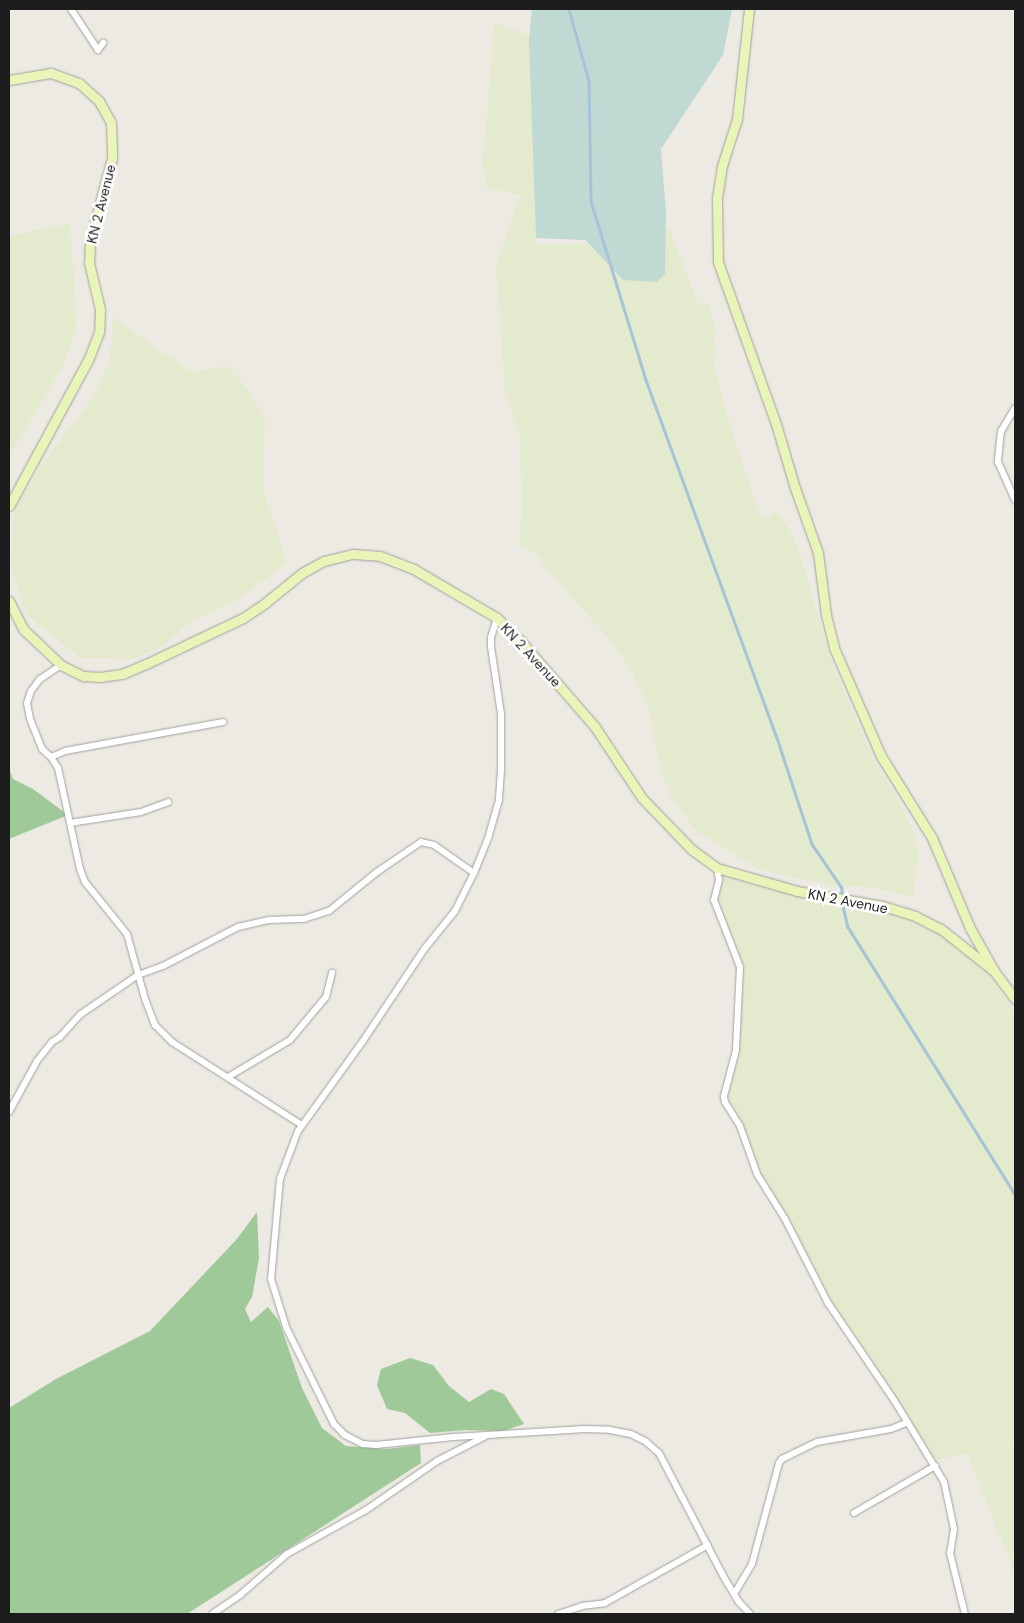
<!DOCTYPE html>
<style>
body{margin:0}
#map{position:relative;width:1024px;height:1623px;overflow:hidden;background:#eceae2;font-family:"DM Sans",sans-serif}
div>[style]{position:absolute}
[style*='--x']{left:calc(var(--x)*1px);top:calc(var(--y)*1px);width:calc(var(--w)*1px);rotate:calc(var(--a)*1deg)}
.farmland>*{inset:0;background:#e4eace}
.forest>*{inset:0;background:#a0c999}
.wetland>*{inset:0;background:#c0d9d2}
.stream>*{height:2.5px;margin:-1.25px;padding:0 1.25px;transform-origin:1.25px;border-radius:1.25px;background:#a5c4d7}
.roads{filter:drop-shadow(0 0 1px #a0a0a0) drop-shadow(0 0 1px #a0a0a0)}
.street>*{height:6px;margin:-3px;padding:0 3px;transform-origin:3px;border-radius:3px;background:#fff}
.secondary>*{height:9px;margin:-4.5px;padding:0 4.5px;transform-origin:4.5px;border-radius:4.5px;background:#e8f4b8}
span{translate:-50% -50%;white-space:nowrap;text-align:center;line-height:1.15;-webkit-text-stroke:5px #fff;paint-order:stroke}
.street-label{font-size:14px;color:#1c1c1c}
.frame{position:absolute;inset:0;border:10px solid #1c1c1c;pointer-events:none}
</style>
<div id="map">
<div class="farmland">
<i style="clip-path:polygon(494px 22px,530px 36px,536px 245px,587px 244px,623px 280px,665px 274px,665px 228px,670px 230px,698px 304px,708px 303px,717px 333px,712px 335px,718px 357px,713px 359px,733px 436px,760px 516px,763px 519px,767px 518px,776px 511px,791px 532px,800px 554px,830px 658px,856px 720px,873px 758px,903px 809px,916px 839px,918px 857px,913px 897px,869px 887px,829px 885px,761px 870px,698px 832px,671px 798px,661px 771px,648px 706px,631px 671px,614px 644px,545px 568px,538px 554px,519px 546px,522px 511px,520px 436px,505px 391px,496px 265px,520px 195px,487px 188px,482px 164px,487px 119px)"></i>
<i style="clip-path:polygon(70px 223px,77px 325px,64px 365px,9px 456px,9px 236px)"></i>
<i style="clip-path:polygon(112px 317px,191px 372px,227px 366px,248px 389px,265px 419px,263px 488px,287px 563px,236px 601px,191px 621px,164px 645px,149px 652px,132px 659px,80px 658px,26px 614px,11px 568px,14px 513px,36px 473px,85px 408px,99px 385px,109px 361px,113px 335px)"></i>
<i style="clip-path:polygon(725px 871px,894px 910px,941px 929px,981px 963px,1015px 1013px,1015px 1442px,977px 1450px,1015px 1443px,1015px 1575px,967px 1453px,937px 1460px,928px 1455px,845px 1328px,751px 1157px,724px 1096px,732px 1071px,738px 962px,714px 900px)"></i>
</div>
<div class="forest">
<i style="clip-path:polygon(9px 768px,13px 779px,33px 789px,68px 815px,9px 839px)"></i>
<i style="clip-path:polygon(257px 1212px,259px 1258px,252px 1297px,245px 1309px,251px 1322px,268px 1307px,279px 1321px,302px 1388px,322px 1428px,346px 1446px,387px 1449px,420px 1445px,421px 1463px,187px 1614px,9px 1614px,9px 1408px,56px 1379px,150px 1331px,236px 1240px)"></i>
<i style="clip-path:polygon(410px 1358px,433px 1365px,449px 1386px,469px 1402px,491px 1389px,504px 1394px,524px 1424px,503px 1431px,465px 1430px,430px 1433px,405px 1413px,387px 1409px,377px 1385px,381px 1369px)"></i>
</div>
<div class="wetland">
<i style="clip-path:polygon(532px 9px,732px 9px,723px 55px,661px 149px,666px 212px,665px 274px,657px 282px,623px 280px,585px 240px,536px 238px,529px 40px)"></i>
</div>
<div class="stream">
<i style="--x:569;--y:9;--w:75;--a:74.5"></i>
<i style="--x:589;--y:81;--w:120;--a:89"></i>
<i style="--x:591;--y:201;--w:187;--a:72.9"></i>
<i style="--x:646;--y:380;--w:391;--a:69.9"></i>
<i style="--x:780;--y:747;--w:102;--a:71.7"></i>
<i style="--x:812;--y:844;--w:53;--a:55.7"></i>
<i style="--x:842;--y:888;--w:4;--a:90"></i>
<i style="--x:843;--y:906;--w:22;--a:77"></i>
<i style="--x:848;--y:927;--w:315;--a:58"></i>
</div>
<div class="roads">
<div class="street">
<i style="--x:71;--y:9;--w:49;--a:56.6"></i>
<i style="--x:98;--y:50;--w:9;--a:-54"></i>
<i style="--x:1015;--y:408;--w:27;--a:121"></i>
<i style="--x:1001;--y:431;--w:31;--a:96"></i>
<i style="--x:998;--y:462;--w:42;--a:65.9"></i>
<i style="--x:497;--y:618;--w:21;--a:107"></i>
<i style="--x:491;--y:638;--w:9;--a:90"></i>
<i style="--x:491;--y:647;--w:68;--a:81.5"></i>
<i style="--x:501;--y:714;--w:56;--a:90"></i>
<i style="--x:501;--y:770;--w:30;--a:94"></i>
<i style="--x:499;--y:800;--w:37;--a:106"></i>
<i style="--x:489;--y:836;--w:40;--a:112"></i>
<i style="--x:474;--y:873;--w:42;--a:116.6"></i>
<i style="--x:455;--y:911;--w:48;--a:129"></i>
<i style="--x:425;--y:948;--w:112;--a:123.7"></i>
<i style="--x:363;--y:1041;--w:111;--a:125.8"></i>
<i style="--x:298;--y:1131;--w:51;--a:110.6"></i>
<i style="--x:280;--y:1179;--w:100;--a:95.1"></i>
<i style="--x:271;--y:1279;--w:50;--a:72.6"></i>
<i style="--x:286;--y:1327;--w:108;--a:63.7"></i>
<i style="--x:334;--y:1424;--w:16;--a:45"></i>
<i style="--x:345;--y:1435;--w:20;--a:27"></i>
<i style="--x:363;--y:1444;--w:13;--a:4"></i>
<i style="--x:376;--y:1445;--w:78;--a:-5.9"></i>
<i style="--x:454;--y:1437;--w:131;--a:-3.5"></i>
<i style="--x:585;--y:1429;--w:25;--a:2"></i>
<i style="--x:610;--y:1430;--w:21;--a:11"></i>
<i style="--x:631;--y:1434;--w:16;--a:27"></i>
<i style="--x:645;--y:1441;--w:18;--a:41"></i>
<i style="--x:659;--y:1453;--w:142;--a:62.4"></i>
<i style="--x:725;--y:1579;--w:27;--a:59"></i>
<i style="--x:739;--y:1602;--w:16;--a:47"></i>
<i style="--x:61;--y:665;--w:25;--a:146"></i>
<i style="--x:40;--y:679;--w:15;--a:127"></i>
<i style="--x:31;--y:691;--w:13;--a:108"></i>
<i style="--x:27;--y:703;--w:16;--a:79"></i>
<i style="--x:30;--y:719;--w:32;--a:68"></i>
<i style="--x:42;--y:749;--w:12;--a:42"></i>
<i style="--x:51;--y:757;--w:13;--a:58"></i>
<i style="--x:58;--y:768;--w:103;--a:77.7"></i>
<i style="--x:80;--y:869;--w:14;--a:69"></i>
<i style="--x:85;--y:882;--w:67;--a:51.1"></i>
<i style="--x:127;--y:934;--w:67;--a:74.5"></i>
<i style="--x:145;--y:999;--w:28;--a:69"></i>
<i style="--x:155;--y:1025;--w:24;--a:45"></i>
<i style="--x:172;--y:1042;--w:154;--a:32.6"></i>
<i style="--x:51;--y:757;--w:15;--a:-23"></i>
<i style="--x:65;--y:751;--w:161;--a:-10.4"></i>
<i style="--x:70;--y:823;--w:72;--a:-8.8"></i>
<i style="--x:141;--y:812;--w:29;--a:-20"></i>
<i style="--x:717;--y:868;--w:12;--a:81"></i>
<i style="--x:719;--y:880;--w:21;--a:104"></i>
<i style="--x:714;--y:900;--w:72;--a:68.8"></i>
<i style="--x:740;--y:967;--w:83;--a:92.8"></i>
<i style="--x:736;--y:1050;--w:48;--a:104.6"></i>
<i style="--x:724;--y:1096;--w:6;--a:81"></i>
<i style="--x:725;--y:1102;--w:28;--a:58"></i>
<i style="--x:740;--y:1126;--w:51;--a:70.5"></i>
<i style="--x:757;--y:1174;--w:53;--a:58.1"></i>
<i style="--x:785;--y:1219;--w:94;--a:62.9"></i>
<i style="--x:828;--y:1303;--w:117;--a:55.8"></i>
<i style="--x:894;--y:1400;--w:96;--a:58.6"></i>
<i style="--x:944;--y:1482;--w:48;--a:78"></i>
<i style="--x:954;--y:1529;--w:24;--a:99"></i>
<i style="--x:950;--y:1553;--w:63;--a:76.2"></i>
<i style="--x:228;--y:1077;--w:72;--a:-30.8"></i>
<i style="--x:290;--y:1040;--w:56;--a:-50.1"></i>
<i style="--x:326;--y:997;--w:25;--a:-76"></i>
<i style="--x:9;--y:1112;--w:58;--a:-61.2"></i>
<i style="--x:37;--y:1061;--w:24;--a:-52"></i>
<i style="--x:52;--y:1042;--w:9;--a:-32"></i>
<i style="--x:60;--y:1037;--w:31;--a:-48"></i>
<i style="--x:81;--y:1014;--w:69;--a:-34.4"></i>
<i style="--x:138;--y:975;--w:27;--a:-20"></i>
<i style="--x:163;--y:966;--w:85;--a:-27.5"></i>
<i style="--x:238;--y:927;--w:32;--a:-13"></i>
<i style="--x:269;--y:920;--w:35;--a:-2"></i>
<i style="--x:304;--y:919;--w:26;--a:-18"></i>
<i style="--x:329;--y:911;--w:62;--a:-39.1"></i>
<i style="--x:377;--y:872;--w:53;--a:-34.3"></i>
<i style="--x:421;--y:842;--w:13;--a:13"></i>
<i style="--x:434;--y:845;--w:49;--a:35"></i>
<i style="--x:854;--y:1513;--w:94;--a:-30.1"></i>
<i style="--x:734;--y:1594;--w:35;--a:-59"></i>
<i style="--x:752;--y:1564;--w:105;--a:-75"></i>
<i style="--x:779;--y:1463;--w:5;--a:-53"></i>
<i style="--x:782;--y:1459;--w:39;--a:-26"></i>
<i style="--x:817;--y:1442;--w:75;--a:-10"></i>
<i style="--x:891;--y:1429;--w:18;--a:-22"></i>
<i style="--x:212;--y:1614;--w:34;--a:-34"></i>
<i style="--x:240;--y:1595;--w:62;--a:-41.1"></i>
<i style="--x:287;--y:1554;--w:90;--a:-29.1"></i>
<i style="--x:366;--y:1510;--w:86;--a:-34.6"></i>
<i style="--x:437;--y:1461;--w:53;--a:-27.1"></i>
<i style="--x:558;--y:1614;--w:25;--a:-18"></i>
<i style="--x:582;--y:1606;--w:23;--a:-7"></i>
<i style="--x:605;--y:1603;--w:118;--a:-29.4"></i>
</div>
<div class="secondary">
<i style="--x:749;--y:9;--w:111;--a:96.2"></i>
<i style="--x:737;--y:119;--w:49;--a:107.7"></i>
<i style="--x:722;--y:166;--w:33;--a:99"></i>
<i style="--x:717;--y:199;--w:63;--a:89.1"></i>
<i style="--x:718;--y:262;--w:172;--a:70.3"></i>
<i style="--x:776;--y:424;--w:67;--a:73.5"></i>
<i style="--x:795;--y:488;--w:69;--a:70.5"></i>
<i style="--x:818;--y:553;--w:63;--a:82.6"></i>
<i style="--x:826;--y:615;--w:34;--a:76"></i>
<i style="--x:834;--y:648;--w:118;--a:66.5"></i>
<i style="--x:881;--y:756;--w:97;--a:58.1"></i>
<i style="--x:932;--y:838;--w:98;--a:67.1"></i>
<i style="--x:970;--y:928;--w:47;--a:60.7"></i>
<i style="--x:9;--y:80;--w:43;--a:-9.5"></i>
<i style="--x:51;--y:73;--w:30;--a:20"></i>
<i style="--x:79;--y:83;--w:27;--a:42"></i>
<i style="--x:99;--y:101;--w:25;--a:61"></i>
<i style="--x:111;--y:123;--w:35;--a:88"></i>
<i style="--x:112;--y:158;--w:85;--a:105"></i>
<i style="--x:90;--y:240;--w:23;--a:92"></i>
<i style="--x:89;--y:263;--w:47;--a:76.6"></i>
<i style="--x:100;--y:309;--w:23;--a:92"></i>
<i style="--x:99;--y:332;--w:30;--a:111"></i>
<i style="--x:88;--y:360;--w:166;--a:118.4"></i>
<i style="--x:9;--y:601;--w:31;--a:63"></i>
<i style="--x:23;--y:629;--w:52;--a:43.5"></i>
<i style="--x:61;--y:665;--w:25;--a:27"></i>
<i style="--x:83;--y:676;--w:17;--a:3"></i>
<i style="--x:100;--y:677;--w:22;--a:-8"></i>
<i style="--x:122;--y:674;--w:26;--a:-23"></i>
<i style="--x:146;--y:664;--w:107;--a:-25.4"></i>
<i style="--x:243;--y:618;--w:27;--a:-34"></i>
<i style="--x:265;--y:603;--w:48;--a:-39"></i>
<i style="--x:302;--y:573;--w:25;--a:-29"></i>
<i style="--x:324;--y:561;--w:30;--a:-14"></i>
<i style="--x:353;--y:554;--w:27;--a:4"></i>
<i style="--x:380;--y:556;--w:34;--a:21"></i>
<i style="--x:412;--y:568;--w:99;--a:30.5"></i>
<i style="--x:497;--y:618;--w:29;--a:44"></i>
<i style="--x:518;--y:638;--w:118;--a:49.1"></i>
<i style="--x:595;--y:727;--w:85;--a:56.5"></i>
<i style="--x:642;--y:798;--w:71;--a:46.1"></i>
<i style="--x:691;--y:849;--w:32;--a:36"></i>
<i style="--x:717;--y:868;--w:83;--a:16"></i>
<i style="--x:797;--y:891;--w:87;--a:9.9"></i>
<i style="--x:883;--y:906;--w:34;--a:17"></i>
<i style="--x:915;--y:916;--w:29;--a:27"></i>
<i style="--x:941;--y:929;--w:68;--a:38.4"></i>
<i style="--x:994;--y:971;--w:35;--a:53"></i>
</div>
</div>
<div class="street-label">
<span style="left:101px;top:204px;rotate:-76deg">KN 2 Avenue</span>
<span style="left:531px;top:655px;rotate:47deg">KN 2 Avenue</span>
<span style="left:848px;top:901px;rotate:11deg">KN 2 Avenue</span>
</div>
<div class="frame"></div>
</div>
